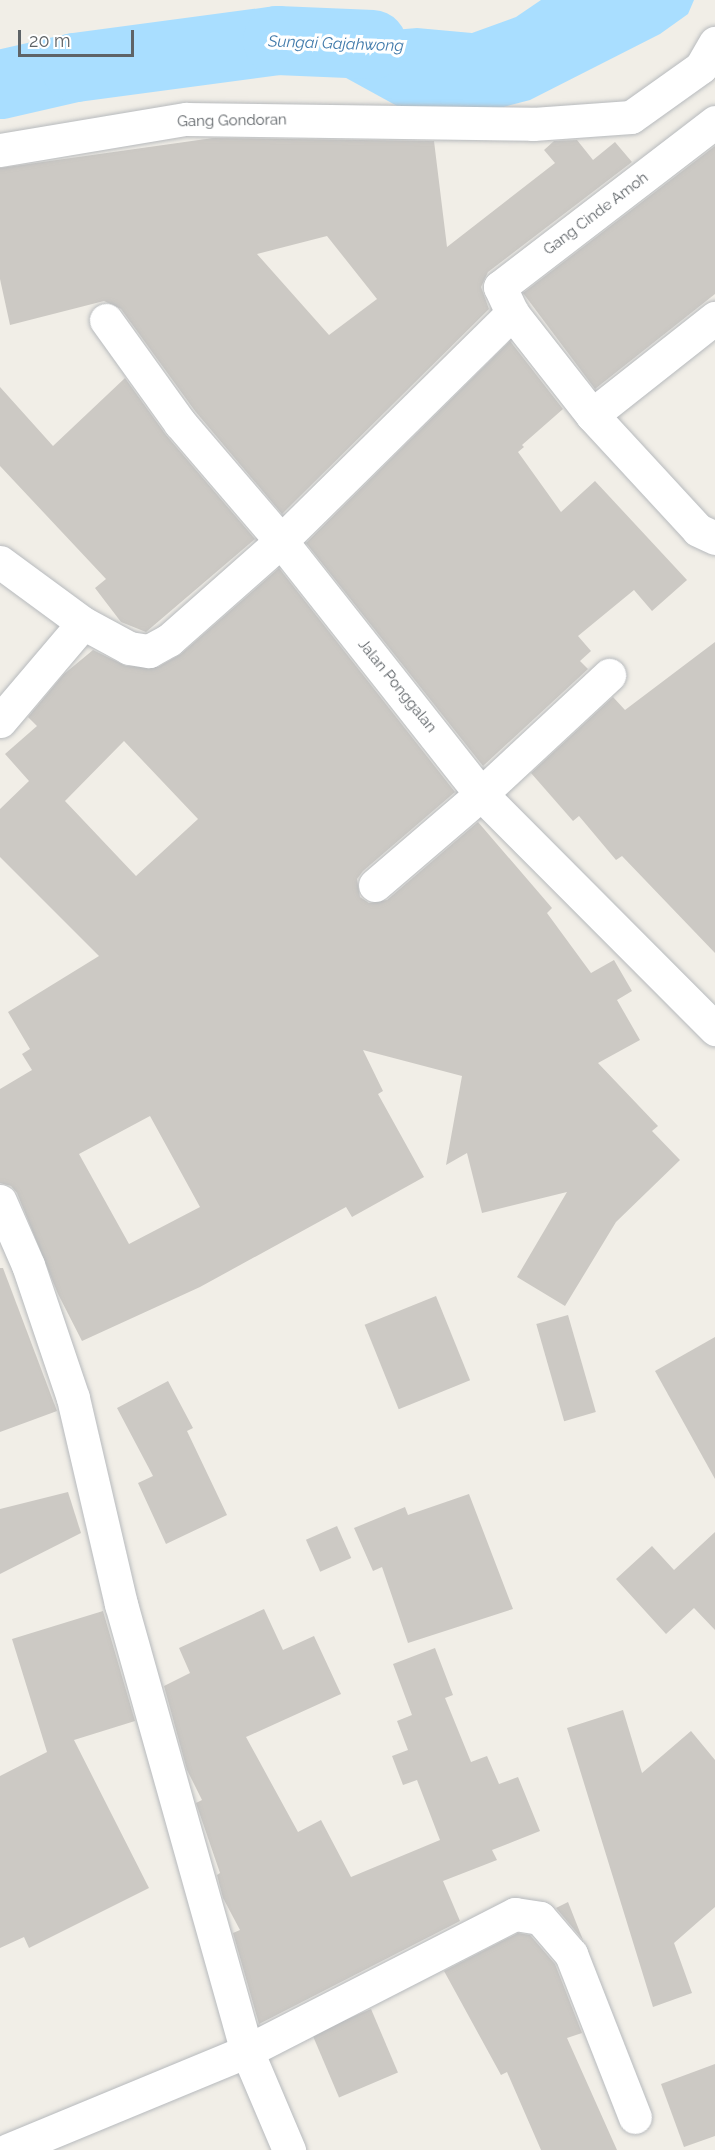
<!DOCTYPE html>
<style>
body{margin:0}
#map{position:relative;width:715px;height:2150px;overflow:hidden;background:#f1eee7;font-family:Raleway,sans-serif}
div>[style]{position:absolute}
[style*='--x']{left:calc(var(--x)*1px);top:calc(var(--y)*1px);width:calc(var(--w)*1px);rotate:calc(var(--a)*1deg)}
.water>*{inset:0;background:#a9deff}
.river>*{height:69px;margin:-34.5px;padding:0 34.5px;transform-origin:34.5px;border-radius:34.5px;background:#a9deff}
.building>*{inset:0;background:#ccc9c4;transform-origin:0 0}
.roads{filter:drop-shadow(0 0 2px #b7babd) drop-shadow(0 0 2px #b7babd)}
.minor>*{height:33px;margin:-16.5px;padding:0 16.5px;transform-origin:16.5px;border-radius:16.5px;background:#fff}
span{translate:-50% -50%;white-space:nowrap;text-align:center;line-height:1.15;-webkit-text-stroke:6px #fff;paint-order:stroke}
.street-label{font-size:15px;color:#5e6367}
.water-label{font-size:16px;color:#407aab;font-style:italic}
.scale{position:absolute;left:18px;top:30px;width:116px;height:27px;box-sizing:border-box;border:3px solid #5e6367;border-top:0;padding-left:8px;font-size:18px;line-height:21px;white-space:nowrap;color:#5e6367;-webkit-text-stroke:4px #fff;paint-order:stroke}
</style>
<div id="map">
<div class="water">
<i style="clip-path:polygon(541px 0,694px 0,688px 14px,660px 34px,530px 100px,462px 118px,408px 112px,277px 40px,417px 28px,472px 33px,516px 17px)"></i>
</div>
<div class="river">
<i style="--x:0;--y:84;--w:77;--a:-12.8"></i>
<i style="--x:75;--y:67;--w:204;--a:-7.6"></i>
<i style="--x:277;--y:40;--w:95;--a:2.4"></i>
</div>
<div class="building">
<i style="clip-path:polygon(evenodd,213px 138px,434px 141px,447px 247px,555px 163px,544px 150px,554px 141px,577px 140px,593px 160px,615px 142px,632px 162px,488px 272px,481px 287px,489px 309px,282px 514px,195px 411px,121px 309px,104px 301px,10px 325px,0 279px,0 168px,213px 138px,327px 236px,377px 299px,329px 335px,257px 254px,327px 236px)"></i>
<i style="clip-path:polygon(715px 146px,715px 294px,595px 389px,523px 293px)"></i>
<i style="clip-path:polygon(510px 341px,563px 409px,522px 445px,524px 447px,518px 452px,561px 512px,595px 481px,687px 580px,652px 611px,634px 590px,578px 636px,591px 651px,580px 661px,588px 669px,483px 766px,306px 543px)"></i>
<i style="clip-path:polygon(125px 378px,166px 435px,255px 539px,146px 632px,121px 622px,95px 588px,106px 579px,0 466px,0 387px,53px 446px)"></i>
<i style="clip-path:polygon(evenodd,279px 568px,455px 792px,363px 871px,357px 879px,360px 897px,369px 903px,387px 900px,478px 822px,552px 908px,547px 913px,591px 973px,614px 960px,632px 991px,617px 1000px,640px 1040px,598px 1063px,658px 1126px,652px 1131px,680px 1160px,616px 1222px,565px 1306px,517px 1277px,567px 1192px,482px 1213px,467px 1153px,446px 1165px,462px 1076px,363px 1050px,383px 1091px,378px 1094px,424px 1177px,352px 1217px,346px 1207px,200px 1287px,82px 1341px,58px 1294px,17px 1193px,11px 1186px,0 1183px,0 1089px,32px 1070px,22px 1054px,30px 1049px,8px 1012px,99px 956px,0 857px,0 809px,29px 781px,5px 754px,37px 726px,28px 717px,64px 674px,93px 650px,126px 666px,158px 667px,181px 654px,279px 568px,124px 741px,198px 819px,136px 876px,65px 801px,124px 741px,279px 568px,150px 1116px,200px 1207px,129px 1244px,79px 1154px,150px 1116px)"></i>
<i style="clip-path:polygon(715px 642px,715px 953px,622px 856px,616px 860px,579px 816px,573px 821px,531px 773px,613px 697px,625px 710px)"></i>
<i style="clip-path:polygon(0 1268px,3px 1268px,57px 1411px,0 1432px)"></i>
<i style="left:436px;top:1296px;width:91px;height:77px;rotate:68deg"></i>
<i style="left:568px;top:1315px;width:101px;height:33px;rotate:74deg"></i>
<i style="clip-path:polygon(715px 1337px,715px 1479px,655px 1371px)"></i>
<i style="clip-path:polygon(168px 1381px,193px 1428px,187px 1431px,227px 1515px,166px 1544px,138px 1483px,153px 1476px,117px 1408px)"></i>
<i style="clip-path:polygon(68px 1492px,81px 1533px,0 1574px,0 1509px)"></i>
<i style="clip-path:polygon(469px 1494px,513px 1609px,408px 1643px,382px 1567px,373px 1571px,354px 1528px,405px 1507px,408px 1515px)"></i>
<i style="left:337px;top:1526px;width:35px;height:34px;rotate:66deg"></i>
<i style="clip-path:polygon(715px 1532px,715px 1630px,694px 1608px,666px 1634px,616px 1579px,652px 1546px,674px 1570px)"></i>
<i style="clip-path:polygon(264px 1609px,283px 1650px,314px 1636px,341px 1694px,246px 1737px,298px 1832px,321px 1820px,351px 1877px,440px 1840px,417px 1780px,403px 1785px,392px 1756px,408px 1750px,397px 1721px,412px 1715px,393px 1664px,435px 1648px,453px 1695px,445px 1698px,471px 1762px,487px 1756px,499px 1784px,518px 1777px,540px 1831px,492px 1850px,497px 1860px,443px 1881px,460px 1921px,259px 2024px,233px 1933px,240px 1930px,223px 1898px,217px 1875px,220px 1873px,196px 1803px,202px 1800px,187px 1770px,164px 1686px,190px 1673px,179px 1648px)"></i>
<i style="clip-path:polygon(103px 1611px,135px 1721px,74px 1740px,149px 1888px,29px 1948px,24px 1937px,0 1948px,0 1776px,47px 1752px,12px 1639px)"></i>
<i style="clip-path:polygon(623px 1710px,642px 1773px,691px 1731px,715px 1760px,715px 1907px,674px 1943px,692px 1993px,653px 2007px,567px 1728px)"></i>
<i style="clip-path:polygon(568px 1902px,583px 1940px,556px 1908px)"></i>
<i style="clip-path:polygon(518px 1933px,530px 1935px,555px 1964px,582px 2033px,567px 2038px,617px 2150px,541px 2150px,507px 2072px,501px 2075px,444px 1971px)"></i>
<i style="left:371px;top:2009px;width:69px;height:64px;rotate:67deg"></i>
<i style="clip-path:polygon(715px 2064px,715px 2136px,684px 2147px,661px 2084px)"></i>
</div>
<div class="roads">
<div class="minor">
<i style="--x:715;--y:122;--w:271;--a:142.5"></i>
<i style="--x:500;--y:287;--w:29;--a:65"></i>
<i style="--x:512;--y:313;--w:130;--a:51.9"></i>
<i style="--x:592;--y:415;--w:156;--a:47.3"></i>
<i style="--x:698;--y:530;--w:19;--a:25"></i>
<i style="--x:0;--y:150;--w:189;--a:-9.5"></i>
<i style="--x:186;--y:119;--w:347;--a:0.8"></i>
<i style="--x:533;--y:124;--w:98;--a:-4.1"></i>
<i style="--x:631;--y:117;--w:86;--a:-35.5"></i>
<i style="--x:701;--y:67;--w:28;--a:-60"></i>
<i style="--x:106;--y:320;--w:127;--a:54.3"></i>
<i style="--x:180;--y:423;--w:155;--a:49.4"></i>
<i style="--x:281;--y:541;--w:323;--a:51.7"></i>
<i style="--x:481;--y:794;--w:332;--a:45.1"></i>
<i style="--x:592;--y:415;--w:157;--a:-38.3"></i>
<i style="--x:0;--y:562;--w:103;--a:36.3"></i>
<i style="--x:83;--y:623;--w:52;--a:28.5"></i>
<i style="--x:129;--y:648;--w:20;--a:9"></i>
<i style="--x:149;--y:651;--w:23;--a:-29"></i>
<i style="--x:169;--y:640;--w:149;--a:-41.5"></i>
<i style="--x:281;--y:541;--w:325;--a:-44.6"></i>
<i style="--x:0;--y:721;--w:128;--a:-49.7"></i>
<i style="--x:375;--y:885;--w:140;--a:-40.6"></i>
<i style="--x:481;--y:794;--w:175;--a:-42.9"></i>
<i style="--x:0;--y:1201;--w:70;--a:66.4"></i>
<i style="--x:28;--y:1265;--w:140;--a:71.3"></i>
<i style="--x:73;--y:1398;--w:212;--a:76.9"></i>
<i style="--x:121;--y:1604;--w:464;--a:74.3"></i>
<i style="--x:247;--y:2051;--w:108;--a:67"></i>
<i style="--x:8;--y:2150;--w:259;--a:-22.5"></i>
<i style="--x:247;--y:2051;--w:301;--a:-27.1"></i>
<i style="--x:515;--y:1914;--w:25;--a:9"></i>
<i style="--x:540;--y:1918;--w:48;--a:49.3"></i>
<i style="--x:571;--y:1954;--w:175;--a:68.6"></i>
</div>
</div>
<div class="street-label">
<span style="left:232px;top:121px;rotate:-1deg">Gang Gondoran</span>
<span style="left:596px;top:214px;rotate:-37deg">Gang Cinde Amoh</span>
<span style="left:397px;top:686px;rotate:51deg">Jalan Ponggalan</span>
</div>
<div class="water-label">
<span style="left:336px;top:44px;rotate:2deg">Sungai Gajahwong</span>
</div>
<div class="scale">20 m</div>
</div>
